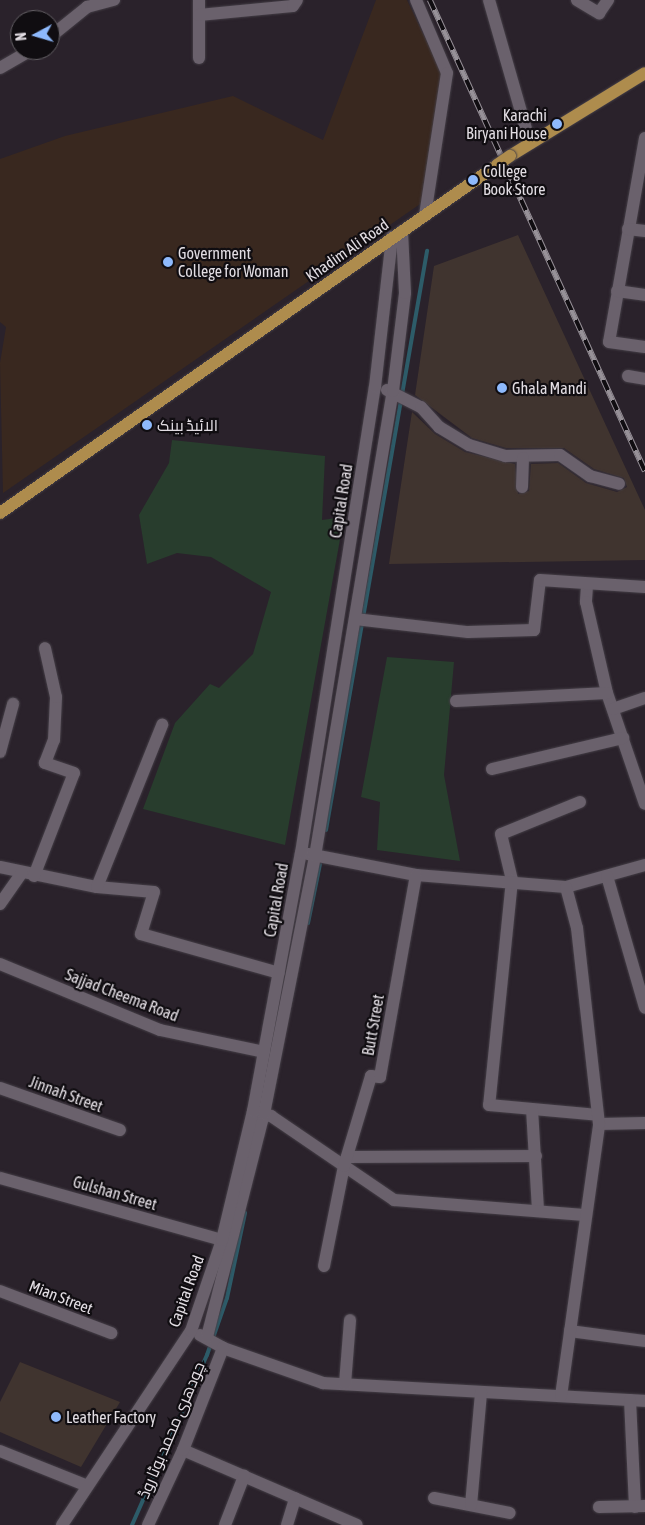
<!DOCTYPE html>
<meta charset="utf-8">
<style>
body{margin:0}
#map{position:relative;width:645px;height:1525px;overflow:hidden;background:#2a222b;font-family:"Asap Condensed",Cairo,sans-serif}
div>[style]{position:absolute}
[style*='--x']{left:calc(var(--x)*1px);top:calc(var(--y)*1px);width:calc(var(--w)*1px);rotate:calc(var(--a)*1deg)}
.education>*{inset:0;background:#39281f}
.green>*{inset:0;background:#283d2d}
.stream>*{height:4px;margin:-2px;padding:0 2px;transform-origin:2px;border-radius:2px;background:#2d5c69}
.building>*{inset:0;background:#40342f}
.roads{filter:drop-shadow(0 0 1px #443e46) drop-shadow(0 0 1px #443e46)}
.minor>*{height:12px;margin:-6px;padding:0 6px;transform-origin:6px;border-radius:6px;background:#6a616c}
.major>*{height:12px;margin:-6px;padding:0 6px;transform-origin:6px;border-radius:6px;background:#ae8c4d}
.rail>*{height:5.5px;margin-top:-2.75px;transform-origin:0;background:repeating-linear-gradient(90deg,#100d11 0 11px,#979198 0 22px);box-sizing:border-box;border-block:1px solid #979198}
.bridges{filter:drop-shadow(0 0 1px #443e46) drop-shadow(0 0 1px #443e46)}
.major-bridge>*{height:12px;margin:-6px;padding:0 6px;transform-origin:6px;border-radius:6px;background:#ae8c4d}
.dots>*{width:14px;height:14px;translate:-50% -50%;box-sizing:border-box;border:2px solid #100d11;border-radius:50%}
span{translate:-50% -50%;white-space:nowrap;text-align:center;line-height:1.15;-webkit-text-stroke:4.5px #100d11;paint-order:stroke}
.poi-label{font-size:16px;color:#e2dde3}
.right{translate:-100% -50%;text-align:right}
.left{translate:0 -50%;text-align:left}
.street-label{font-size:16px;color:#e2dde3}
.north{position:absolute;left:10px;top:10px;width:50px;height:50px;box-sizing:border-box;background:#100d11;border:1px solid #646065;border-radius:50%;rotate:264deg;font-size:14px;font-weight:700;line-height:20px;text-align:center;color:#e2dde3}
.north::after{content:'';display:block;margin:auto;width:18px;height:22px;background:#8eb9fc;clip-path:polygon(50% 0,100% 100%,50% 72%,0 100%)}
</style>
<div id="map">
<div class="education">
<i style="clip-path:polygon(376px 0,407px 0,445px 80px,423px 202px,3px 493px,0 363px,6px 327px,0 322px,0 159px,65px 136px,233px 96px,323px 140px)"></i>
</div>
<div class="green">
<i style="clip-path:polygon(172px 440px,325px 456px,322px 520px,344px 517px,285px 845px,143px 809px,175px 723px,210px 684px,219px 688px,253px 654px,271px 592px,211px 557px,177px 553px,147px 564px,139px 515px,169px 463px)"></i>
<i style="clip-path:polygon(387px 657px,454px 662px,444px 775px,460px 861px,377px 850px,380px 802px,361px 797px)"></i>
</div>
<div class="stream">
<i style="--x:326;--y:830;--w:588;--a:-80.1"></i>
<i style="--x:308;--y:923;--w:60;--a:-78.5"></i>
<i style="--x:132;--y:1525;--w:186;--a:-66.2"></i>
<i style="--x:207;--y:1355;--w:60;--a:-70.7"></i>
<i style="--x:227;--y:1298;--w:87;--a:-78"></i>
</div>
<div class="building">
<i style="clip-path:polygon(518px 235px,645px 510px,645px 560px,389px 564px,412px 412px,435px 434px,465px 452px,515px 464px,518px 494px,529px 491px,531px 464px,558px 463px,586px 483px,617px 492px,627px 487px,624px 478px,594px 469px,564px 448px,506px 448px,472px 438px,415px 395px,434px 266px)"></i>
<i style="clip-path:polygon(20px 1362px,120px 1402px,81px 1467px,0 1432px,0 1402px)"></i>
</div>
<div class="roads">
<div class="minor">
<i style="--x:199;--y:0;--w:58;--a:90"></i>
<i style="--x:416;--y:0;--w:79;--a:67"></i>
<i style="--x:447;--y:73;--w:144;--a:98.8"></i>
<i style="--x:489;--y:0;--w:149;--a:74"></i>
<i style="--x:577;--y:0;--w:26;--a:31"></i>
<i style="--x:599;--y:13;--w:16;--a:-55"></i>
<i style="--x:199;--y:15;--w:94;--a:-5.5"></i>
<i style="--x:293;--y:6;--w:7;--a:-56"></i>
<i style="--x:50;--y:37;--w:48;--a:-39"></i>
<i style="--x:87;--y:7;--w:28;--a:-15"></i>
<i style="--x:0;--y:68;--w:36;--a:-30"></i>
<i style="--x:645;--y:138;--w:207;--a:100"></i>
<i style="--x:609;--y:342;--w:36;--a:8"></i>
<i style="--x:628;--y:229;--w:17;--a:7"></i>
<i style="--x:617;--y:291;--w:28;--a:8"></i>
<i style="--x:628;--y:376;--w:17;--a:10"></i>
<i style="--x:387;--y:390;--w:38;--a:27"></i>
<i style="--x:421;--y:407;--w:27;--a:48"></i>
<i style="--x:439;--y:427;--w:35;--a:31"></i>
<i style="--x:469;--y:445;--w:38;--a:17"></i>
<i style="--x:505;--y:456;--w:55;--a:-1"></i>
<i style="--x:560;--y:455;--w:37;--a:35"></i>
<i style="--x:590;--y:476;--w:30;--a:15"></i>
<i style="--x:522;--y:487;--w:29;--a:-88"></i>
<i style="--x:587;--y:586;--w:16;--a:94"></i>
<i style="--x:586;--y:602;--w:93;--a:77"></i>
<i style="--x:607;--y:693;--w:117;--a:71.1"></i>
<i style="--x:355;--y:619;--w:114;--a:6.6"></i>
<i style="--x:468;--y:632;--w:66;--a:-1.7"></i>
<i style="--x:534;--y:630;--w:50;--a:-83.2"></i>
<i style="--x:540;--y:580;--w:105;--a:3.8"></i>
<i style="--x:456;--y:701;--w:151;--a:-3"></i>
<i style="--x:613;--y:709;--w:34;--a:-19"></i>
<i style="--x:0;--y:752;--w:50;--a:-74.8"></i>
<i style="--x:492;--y:769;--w:135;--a:-13.3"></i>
<i style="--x:580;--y:802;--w:85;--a:157.9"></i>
<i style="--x:501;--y:834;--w:47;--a:76.6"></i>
<i style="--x:512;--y:880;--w:226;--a:95.8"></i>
<i style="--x:489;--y:1105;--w:109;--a:5.2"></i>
<i style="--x:308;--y:854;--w:110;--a:11"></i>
<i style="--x:416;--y:875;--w:150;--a:4.6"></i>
<i style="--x:566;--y:887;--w:82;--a:-15.6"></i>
<i style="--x:0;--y:867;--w:99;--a:11.7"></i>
<i style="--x:97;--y:887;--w:57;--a:5"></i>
<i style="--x:154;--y:892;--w:44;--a:107.2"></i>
<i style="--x:141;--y:934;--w:143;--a:15.8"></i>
<i style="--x:34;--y:876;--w:110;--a:-68.8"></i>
<i style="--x:74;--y:773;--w:31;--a:-161"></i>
<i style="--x:45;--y:763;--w:25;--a:-69"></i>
<i style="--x:54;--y:740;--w:43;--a:-87.3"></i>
<i style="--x:56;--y:697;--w:50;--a:-102.7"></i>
<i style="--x:607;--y:876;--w:137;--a:73.9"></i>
<i style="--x:97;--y:887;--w:175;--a:-68.1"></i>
<i style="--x:0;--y:904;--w:38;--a:-55"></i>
<i style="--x:0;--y:964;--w:173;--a:22.4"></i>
<i style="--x:160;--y:1030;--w:106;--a:11.9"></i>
<i style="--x:0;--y:1088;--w:127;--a:19.3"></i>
<i style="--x:532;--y:1109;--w:102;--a:86.6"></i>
<i style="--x:256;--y:1112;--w:16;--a:15"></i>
<i style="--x:271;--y:1116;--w:149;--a:34.3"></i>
<i style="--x:394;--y:1200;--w:191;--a:4.5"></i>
<i style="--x:599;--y:1124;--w:46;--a:-1.2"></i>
<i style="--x:347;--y:1157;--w:189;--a:-0.3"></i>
<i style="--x:0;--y:1178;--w:230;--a:15.6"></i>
<i style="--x:324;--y:1266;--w:102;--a:-78.7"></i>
<i style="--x:344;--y:1166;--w:94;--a:-73.3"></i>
<i style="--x:371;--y:1076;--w:9;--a:6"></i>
<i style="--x:380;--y:1077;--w:205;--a:-79.9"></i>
<i style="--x:0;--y:1291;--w:119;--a:20.7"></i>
<i style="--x:570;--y:1331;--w:76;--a:7.6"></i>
<i style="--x:200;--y:1335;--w:26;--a:29"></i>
<i style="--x:223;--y:1348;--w:106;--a:19.3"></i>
<i style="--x:323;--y:1383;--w:323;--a:3.2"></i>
<i style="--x:207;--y:1337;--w:230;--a:-75.7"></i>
<i style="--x:264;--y:1114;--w:263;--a:-78.8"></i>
<i style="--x:315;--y:856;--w:471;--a:-80.5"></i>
<i style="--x:393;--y:391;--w:99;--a:-83"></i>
<i style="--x:405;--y:293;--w:62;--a:-92.8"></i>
<i style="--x:345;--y:1384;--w:64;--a:-85.5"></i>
<i style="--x:561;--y:1396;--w:275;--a:-82"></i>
<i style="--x:599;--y:1124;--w:197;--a:-96.4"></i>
<i style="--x:577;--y:928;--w:42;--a:-105"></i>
<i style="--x:630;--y:1400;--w:107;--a:87.3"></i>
<i style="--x:183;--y:1450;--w:189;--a:23.3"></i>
<i style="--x:0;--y:1451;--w:92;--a:21.8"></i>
<i style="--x:434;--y:1498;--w:77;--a:11.2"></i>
<i style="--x:471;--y:1505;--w:113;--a:-84.9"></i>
<i style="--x:599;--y:1507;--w:46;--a:-1.2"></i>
<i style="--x:62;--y:1525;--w:233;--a:-56.4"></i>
<i style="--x:191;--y:1331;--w:96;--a:-71.2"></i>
<i style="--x:222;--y:1240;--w:133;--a:-76.5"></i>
<i style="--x:253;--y:1111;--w:262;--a:-79.5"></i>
<i style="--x:301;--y:853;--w:472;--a:-81"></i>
<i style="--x:375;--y:387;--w:151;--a:-83.5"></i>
<i style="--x:148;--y:1525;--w:83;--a:-65"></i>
<i style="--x:183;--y:1450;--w:110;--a:-68.6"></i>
<i style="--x:225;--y:1525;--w:53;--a:-68.8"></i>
<i style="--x:287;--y:1525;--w:28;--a:-73"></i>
</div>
<div class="major">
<i style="--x:510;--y:156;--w:158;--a:-31.6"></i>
<i style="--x:0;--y:513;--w:607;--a:-35"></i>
</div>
</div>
<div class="rail">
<i style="--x:430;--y:0;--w:518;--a:65.46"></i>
</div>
<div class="bridges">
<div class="major-bridge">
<i style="--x:497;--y:165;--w:16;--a:-35"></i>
</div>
</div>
<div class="dots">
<i style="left:557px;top:124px;background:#8eb9fc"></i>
<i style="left:473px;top:180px;background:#8eb9fc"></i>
<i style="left:168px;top:262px;background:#8eb9fc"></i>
<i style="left:502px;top:388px;background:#8eb9fc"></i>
<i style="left:147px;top:425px;background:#8eb9fc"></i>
<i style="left:56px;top:1417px;background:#8eb9fc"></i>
</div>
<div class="poi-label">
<span class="right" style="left:547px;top:124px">Karachi<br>Biryani House</span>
<span class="left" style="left:483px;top:180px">College<br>Book Store</span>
<span class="left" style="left:178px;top:262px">Government<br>College for Woman</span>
<span class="left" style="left:512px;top:388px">Ghala Mandi</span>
<span class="left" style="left:157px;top:425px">الائیڈ بینک</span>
<span class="left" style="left:66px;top:1417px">Leather Factory</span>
</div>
<div class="street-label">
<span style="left:347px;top:250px;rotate:-35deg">Khadim Ali Road</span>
<span style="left:341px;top:501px;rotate:-81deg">Capital Road</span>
<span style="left:276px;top:900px;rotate:-80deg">Capital Road</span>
<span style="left:122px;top:995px;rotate:21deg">Sajjad Cheema Road</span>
<span style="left:373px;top:1025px;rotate:-80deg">Butt Street</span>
<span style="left:66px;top:1094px;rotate:20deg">Jinnah Street</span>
<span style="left:115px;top:1193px;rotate:16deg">Gulshan Street</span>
<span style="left:186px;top:1291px;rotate:-70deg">Capital Road</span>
<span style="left:61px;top:1297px;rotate:21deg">Mian Street</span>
<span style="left:171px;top:1430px;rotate:-67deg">چودھری محمد بوٹا روڈ</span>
</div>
<div class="north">N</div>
</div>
